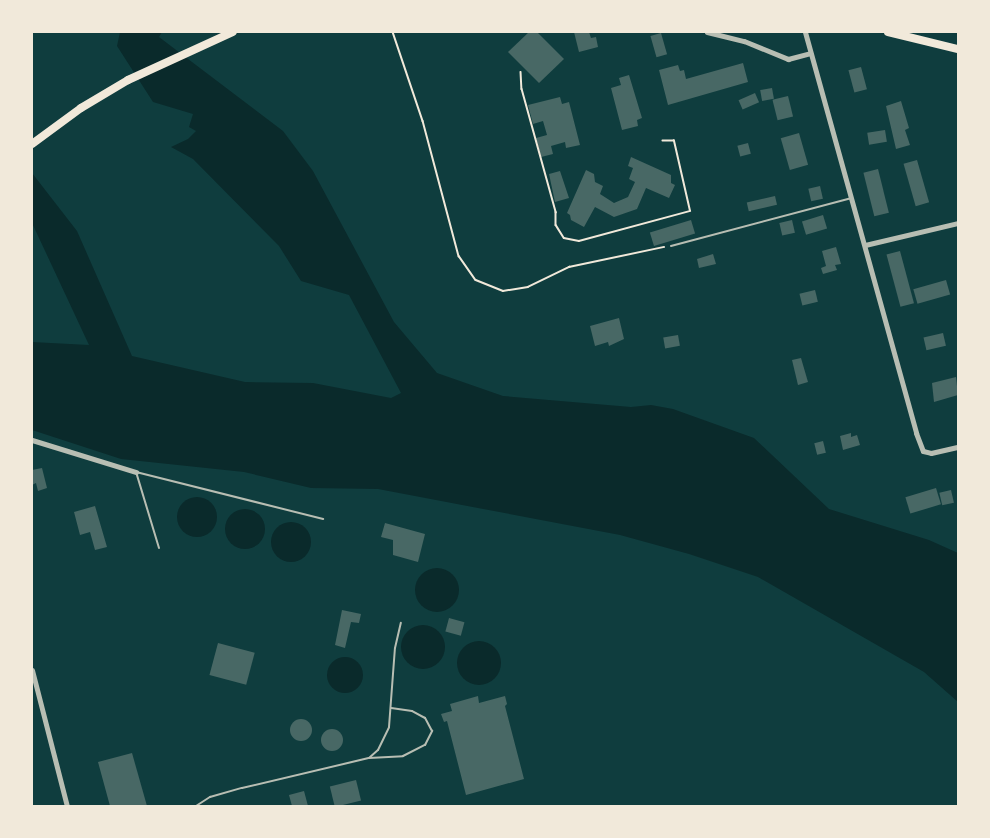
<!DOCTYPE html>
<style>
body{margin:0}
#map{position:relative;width:990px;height:838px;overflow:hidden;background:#0f3d3e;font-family:Arial,sans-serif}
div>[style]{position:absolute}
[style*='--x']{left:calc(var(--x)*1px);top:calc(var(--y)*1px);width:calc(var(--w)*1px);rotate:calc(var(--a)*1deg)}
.water>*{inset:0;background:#0a2a2b}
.round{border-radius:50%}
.building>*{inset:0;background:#486865;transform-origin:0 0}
.path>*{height:1.5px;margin:-0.75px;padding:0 0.75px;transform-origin:0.75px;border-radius:0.75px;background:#f1e9da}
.service>*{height:2px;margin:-1px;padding:0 1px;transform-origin:1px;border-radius:1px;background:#b8beb3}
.minor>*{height:5px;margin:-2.5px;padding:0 2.5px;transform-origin:2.5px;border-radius:2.5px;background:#b8beb3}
.trunk>*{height:8px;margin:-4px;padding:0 4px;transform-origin:4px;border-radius:4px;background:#f1e9da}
span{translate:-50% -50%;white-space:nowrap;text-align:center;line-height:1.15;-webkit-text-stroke:4.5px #f1e9da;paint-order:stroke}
.frame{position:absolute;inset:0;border:33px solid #f1e9da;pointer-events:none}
</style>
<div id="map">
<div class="water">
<i style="clip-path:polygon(120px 32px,162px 32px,159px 37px,283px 131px,313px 171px,394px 322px,437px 373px,503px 396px,631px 407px,651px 405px,673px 409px,754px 438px,829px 509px,929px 540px,958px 553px,958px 702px,924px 672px,758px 577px,689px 554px,620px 535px,378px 489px,311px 488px,244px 472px,121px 459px,32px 430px,32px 342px,89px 345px,32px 223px,32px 173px,77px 231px,132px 356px,245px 382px,313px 383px,391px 398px,401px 393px,349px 295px,301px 281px,279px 246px,193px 159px,171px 147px,188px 139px,196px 131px,189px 127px,193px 114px,153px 102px,117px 46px)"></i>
<i class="round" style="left:177px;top:497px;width:40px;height:40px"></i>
<i class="round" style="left:225px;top:509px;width:40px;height:40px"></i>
<i class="round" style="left:271px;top:522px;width:40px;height:40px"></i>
<i class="round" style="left:415px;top:568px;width:44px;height:44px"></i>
<i class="round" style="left:401px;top:625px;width:44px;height:44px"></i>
<i class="round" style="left:457px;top:641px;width:44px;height:44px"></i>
<i class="round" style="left:327px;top:657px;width:36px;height:36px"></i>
</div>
<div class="building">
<i style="clip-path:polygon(529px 32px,537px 32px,564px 59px,539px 83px,508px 52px)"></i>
<i style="clip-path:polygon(574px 32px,589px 32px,591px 38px,596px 37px,598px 47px,579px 52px)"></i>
<i style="left:661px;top:33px;width:22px;height:11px;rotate:74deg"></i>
<i style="clip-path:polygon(743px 63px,748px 82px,668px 105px,659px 70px,678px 65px,680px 71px,684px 70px,686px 79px)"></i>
<i style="left:861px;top:67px;width:23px;height:13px;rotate:75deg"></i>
<i style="clip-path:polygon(629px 75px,642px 118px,637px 120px,638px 126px,622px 130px,611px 88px,621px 85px,619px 78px)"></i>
<i style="left:772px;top:88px;width:11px;height:12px;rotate:80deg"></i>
<i style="left:755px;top:93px;width:10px;height:18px;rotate:66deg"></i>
<i style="left:788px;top:96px;width:21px;height:16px;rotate:76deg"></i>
<i style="clip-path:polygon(560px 97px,562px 104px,569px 102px,580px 145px,566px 148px,565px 142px,551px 146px,553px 154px,541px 157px,536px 138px,547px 135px,543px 121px,533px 124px,528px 105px)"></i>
<i style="clip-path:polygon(901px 101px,909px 128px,905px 130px,910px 145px,896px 149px,886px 106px)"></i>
<i style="left:885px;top:130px;width:12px;height:18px;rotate:81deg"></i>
<i style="left:799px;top:133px;width:33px;height:19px;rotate:74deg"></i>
<i style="left:748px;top:143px;width:11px;height:11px;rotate:75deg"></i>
<i style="clip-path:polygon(631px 157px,671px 175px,671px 183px,675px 185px,669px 198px,646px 188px,637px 209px,614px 217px,595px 207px,584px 227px,571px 220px,570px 215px,567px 213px,586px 170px,594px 174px,595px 182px,603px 186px,600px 194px,614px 203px,628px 197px,635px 182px,629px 179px,633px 168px,628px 166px)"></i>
<i style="left:917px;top:160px;width:44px;height:14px;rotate:74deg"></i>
<i style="left:878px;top:169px;width:45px;height:15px;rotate:76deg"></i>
<i style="clip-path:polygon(560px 171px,569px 198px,555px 202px,549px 174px)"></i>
<i style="left:820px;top:186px;width:13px;height:12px;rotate:77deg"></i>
<i style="left:775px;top:196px;width:9px;height:29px;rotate:77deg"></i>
<i style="left:823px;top:215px;width:14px;height:22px;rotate:73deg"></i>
<i style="left:691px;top:220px;width:14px;height:43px;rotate:73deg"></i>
<i style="left:792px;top:220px;width:13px;height:13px;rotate:77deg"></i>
<i style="clip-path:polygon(836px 247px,841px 264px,835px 265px,837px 270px,823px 274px,821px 268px,826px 266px,822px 251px)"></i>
<i style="left:900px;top:251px;width:54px;height:14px;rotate:75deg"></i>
<i style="clip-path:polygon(713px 254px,716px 264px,699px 268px,697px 259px)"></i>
<i style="left:946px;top:280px;width:15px;height:34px;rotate:74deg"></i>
<i style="left:815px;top:290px;width:12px;height:16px;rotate:76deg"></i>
<i style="clip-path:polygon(619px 318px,624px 339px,609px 346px,608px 342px,595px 346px,590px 326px)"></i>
<i style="left:943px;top:333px;width:13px;height:20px;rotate:77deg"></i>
<i style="left:678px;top:335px;width:11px;height:15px;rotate:80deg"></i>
<i style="clip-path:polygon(801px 358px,808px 382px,798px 385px,792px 360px)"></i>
<i style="clip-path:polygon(956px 377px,958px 395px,934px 402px,932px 383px)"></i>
<i style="clip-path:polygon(851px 433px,851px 437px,857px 435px,860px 445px,843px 450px,840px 436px)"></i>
<i style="left:823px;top:441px;width:12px;height:9px;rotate:76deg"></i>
<i style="clip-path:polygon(42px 468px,47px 488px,38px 491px,36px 483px,32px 485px,32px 470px)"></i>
<i style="left:936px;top:488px;width:17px;height:32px;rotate:73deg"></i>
<i style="left:951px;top:490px;width:13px;height:12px;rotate:77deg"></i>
<i style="clip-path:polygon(95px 506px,107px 547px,95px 550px,90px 532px,80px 535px,74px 512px)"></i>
<i style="clip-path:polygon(385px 523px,425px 534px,418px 562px,393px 555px,393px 540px,381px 537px)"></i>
<i style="clip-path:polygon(342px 610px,361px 614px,359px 623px,351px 622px,345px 648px,335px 645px)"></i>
<i style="left:449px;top:618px;width:16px;height:14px;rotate:15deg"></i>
<i style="left:218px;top:643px;width:38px;height:33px;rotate:15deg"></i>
<i style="clip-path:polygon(478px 696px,479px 703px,505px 696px,507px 704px,505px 706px,524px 779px,466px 795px,447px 721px,444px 722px,441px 714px,452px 711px,450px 704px)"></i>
<i class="round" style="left:290px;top:719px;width:22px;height:22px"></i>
<i class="round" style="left:321px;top:729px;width:22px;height:22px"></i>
<i style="clip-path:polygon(132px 753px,147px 806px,110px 806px,98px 762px)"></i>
<i style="left:356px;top:780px;width:21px;height:27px;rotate:76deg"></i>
<i style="clip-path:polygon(304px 791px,308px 806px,292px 806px,289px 795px)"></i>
</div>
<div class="path">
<i style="--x:393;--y:32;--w:94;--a:71.4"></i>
<i style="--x:423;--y:121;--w:140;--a:75.1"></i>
<i style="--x:459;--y:256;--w:29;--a:55"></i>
<i style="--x:476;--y:280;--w:29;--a:22"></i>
<i style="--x:503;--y:291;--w:25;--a:-9"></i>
<i style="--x:528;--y:287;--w:46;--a:-26"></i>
<i style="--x:569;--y:267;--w:97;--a:-11.9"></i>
<i style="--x:521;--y:72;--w:17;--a:87"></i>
<i style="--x:522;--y:89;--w:128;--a:74.5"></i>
<i style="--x:556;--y:212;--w:13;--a:90"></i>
<i style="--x:556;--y:225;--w:15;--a:58"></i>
<i style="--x:564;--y:238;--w:15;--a:11"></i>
<i style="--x:579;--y:241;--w:115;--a:-15.1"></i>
<i style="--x:690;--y:211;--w:72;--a:-102.9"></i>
<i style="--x:674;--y:141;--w:11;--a:180"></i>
</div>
<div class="service">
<i style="--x:671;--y:246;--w:186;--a:-14.9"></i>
<i style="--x:159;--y:548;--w:79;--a:-106.8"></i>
<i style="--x:136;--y:472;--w:193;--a:14.1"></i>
<i style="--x:369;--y:758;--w:34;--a:-3"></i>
<i style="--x:403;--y:756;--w:25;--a:-27"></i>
<i style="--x:425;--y:745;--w:16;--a:-63"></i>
<i style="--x:432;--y:731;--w:15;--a:-118"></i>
<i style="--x:425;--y:718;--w:15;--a:-152"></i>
<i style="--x:412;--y:711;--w:21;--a:-172"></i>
<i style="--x:196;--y:806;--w:17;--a:-33"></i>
<i style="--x:210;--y:797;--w:33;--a:-16"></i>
<i style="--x:242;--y:788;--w:130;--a:-13.3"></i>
<i style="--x:369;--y:758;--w:12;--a:-42"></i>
<i style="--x:378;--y:750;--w:25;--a:-64"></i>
<i style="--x:389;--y:727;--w:79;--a:-85.7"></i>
<i style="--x:395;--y:648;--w:26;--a:-77"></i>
</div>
<div class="minor">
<i style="--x:707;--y:32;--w:38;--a:14"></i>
<i style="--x:744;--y:41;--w:48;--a:22.2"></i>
<i style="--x:788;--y:59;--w:23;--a:-15"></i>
<i style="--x:805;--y:32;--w:416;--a:74.5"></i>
<i style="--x:916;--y:433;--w:19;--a:69"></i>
<i style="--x:923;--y:451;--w:8;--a:14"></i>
<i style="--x:931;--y:453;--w:28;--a:-13"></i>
<i style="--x:865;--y:245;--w:96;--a:-13.3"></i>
<i style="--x:32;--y:440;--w:109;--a:17.1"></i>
<i style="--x:32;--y:670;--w:140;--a:75.6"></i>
</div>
<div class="trunk">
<i style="--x:888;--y:32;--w:72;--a:13.7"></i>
<i style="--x:32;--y:144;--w:61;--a:-36.3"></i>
<i style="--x:81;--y:108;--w:55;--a:-30.8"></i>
<i style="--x:128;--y:80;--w:115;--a:-24.6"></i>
</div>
<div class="frame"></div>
</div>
